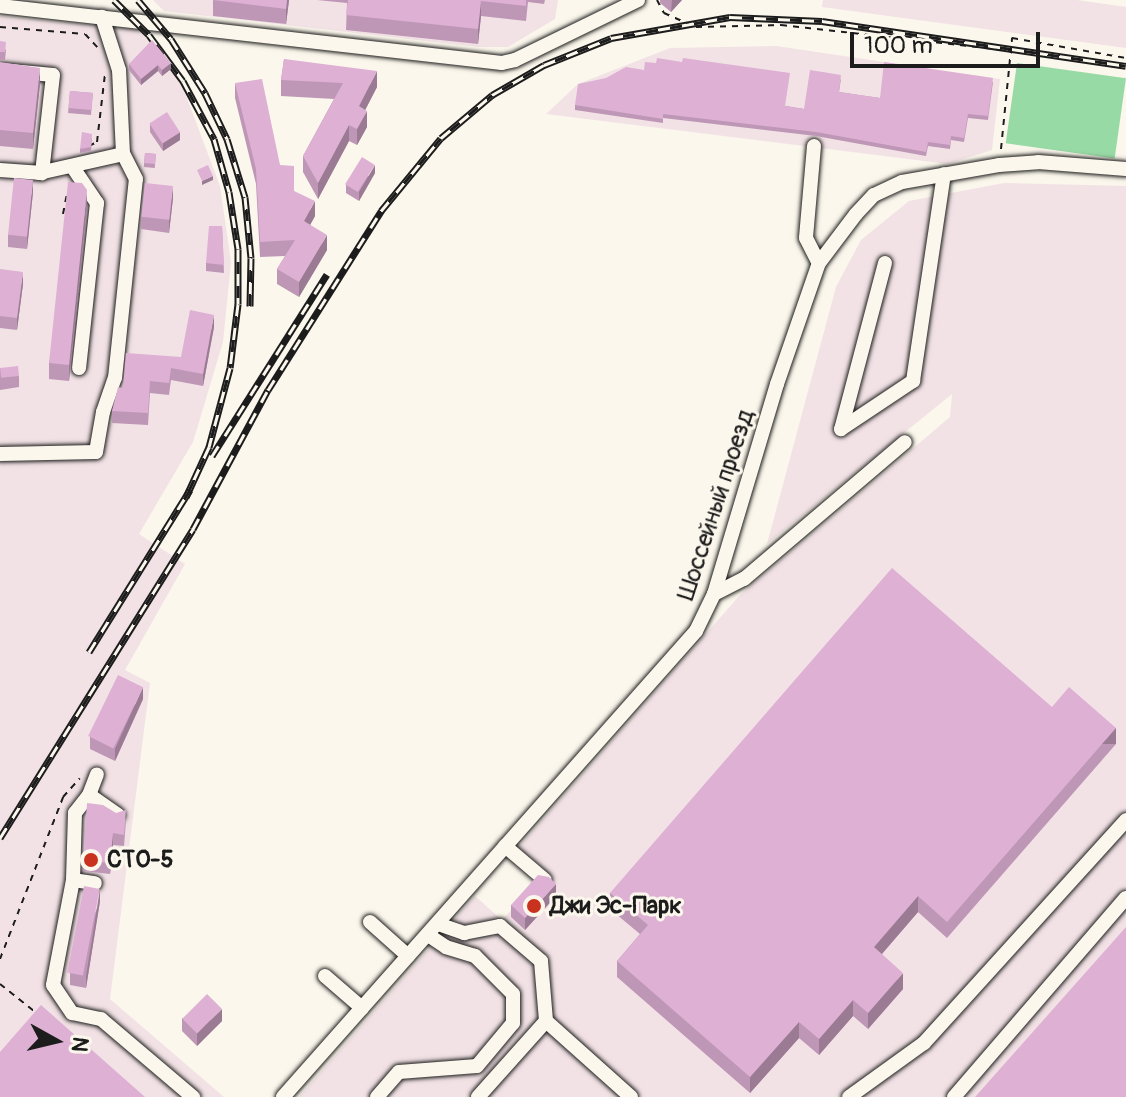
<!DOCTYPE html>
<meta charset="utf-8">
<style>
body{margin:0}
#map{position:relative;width:1126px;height:1097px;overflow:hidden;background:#fbf7ec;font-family:Pangolin,sans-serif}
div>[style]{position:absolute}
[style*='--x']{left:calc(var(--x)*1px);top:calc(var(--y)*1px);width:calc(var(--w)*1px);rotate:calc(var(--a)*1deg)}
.built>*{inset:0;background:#f2e2e5}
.green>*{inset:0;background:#98daa5;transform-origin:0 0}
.path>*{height:2px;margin-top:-1px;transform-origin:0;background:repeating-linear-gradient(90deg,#1c1c1c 0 6px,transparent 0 12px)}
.roads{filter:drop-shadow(0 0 2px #1c1c1c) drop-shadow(0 0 2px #1c1c1c)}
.minor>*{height:14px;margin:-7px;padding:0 7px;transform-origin:7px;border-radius:7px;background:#fbf7ec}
.rail>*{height:7px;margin-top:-3.5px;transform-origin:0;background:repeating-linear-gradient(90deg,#fbf7ec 0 12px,#1c1c1c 0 24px);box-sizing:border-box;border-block:2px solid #1c1c1c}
.wall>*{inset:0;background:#be97b6;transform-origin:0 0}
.shaded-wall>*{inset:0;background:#9b7b94;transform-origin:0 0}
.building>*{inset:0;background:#ddb0d4;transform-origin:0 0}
.dots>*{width:22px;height:22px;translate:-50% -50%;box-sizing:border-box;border:4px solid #fbf7ec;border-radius:50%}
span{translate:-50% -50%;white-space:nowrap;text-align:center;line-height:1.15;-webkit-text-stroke:6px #fbf7ec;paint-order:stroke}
.street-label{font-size:24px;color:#1c1c1c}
.poi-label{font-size:24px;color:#1c1c1c;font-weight:700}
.left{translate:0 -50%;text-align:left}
.north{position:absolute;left:16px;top:1001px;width:80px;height:80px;-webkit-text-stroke:6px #fbf7ec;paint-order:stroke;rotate:98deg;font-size:22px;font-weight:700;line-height:32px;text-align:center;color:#1c1c1c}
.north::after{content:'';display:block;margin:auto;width:28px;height:36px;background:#1c1c1c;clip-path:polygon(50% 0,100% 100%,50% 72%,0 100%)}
.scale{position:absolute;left:850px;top:32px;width:190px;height:36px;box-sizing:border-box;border:4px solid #1c1c1c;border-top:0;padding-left:10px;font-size:24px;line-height:28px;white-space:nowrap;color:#1c1c1c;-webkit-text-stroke:6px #fbf7ec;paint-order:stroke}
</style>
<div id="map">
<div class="built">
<i style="clip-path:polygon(153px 0,558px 0,555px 19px,508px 47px,478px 47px,164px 11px)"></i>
<i style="clip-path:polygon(823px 0,1077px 0,1126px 7px,1126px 48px,822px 7px)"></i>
<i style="clip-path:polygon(0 16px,141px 30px,179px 77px,220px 186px,231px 262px,223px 342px,193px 442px,139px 534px,185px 564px,125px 670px,150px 683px,110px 999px,224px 1097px,0 1097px)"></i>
<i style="clip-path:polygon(776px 46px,1000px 79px,992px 150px,948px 164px,546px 114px,578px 84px,670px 48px)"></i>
<i style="clip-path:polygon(1004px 183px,1126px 186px,1126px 1097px,299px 1097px,475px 896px,502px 920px,545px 874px,517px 849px,740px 595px,950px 417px,952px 394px,767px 544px,836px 287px,861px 240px,909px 201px)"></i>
</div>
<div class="green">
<i style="left:1017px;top:63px;width:110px;height:81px;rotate:8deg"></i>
</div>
<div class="path">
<i style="--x:657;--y:0;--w:15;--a:62"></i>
<i style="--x:664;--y:13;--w:35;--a:24"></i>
<i style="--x:696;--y:27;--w:85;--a:-1.3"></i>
<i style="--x:781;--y:25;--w:231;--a:6.4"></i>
<i style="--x:0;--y:27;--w:85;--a:4.7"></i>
<i style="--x:85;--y:34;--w:18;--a:47"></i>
<i style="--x:89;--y:146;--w:9;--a:-27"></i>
<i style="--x:97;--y:142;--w:68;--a:-83.3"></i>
<i style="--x:1001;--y:149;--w:112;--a:-84.3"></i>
<i style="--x:1012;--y:38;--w:116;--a:10"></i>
<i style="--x:63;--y:214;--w:20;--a:-79"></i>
<i style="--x:0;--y:959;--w:174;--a:-68.7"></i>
<i style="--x:63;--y:797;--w:25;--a:-48"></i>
<i style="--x:0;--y:984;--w:43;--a:38.5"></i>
</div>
<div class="roads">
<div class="minor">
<i style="--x:0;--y:6;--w:505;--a:6.48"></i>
<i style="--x:502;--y:63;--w:13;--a:-13"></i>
<i style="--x:515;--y:60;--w:137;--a:-26"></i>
<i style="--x:0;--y:70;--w:53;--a:5.4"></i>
<i style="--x:53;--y:75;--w:99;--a:96.4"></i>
<i style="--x:814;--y:146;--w:92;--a:95"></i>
<i style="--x:806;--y:238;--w:28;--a:63"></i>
<i style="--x:72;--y:166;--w:45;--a:56"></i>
<i style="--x:97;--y:203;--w:166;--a:96.2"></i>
<i style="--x:0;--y:170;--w:39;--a:4"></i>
<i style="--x:39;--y:173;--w:86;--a:-12.7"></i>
<i style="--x:123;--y:154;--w:84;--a:-92.7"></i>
<i style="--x:119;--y:70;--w:56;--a:-107.8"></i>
<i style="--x:885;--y:263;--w:172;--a:104.8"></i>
<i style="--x:841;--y:429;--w:87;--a:-33.7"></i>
<i style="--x:913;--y:381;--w:209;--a:-81.5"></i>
<i style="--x:0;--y:454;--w:96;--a:-1.2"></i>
<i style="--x:96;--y:452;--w:41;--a:-80.1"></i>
<i style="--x:103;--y:412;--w:36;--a:-71"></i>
<i style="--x:115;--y:378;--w:200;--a:-84"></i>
<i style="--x:136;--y:179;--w:28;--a:-117"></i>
<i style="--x:714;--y:594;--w:34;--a:-27"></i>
<i style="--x:744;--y:579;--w:211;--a:-40.4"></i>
<i style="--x:89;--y:795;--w:22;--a:-69"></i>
<i style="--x:118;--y:815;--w:35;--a:-145"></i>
<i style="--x:89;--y:795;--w:23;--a:128"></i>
<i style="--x:75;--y:813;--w:67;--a:91.7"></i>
<i style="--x:73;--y:880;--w:107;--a:100.8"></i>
<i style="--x:53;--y:985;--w:34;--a:56"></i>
<i style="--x:72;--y:1013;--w:30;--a:12"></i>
<i style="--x:101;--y:1019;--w:121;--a:40.3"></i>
<i style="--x:505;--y:846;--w:52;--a:40.4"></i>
<i style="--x:73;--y:880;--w:22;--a:8"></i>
<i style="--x:370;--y:922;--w:51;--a:41.8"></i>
<i style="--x:438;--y:924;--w:28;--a:19"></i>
<i style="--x:464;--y:933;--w:37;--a:-11"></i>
<i style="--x:500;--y:926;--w:54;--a:40.5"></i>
<i style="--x:541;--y:961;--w:60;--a:85.2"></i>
<i style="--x:546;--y:1021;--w:114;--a:41.8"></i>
<i style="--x:325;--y:976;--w:49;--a:40.9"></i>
<i style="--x:283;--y:1097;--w:623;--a:-48.45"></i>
<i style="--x:696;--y:631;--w:41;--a:-64.1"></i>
<i style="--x:714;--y:594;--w:219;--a:-73.3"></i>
<i style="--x:777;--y:384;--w:128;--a:-70.9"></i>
<i style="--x:819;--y:263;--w:61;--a:-52.9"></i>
<i style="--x:856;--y:214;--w:26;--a:-47"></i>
<i style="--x:874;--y:195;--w:31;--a:-25"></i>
<i style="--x:902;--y:182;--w:98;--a:-9.9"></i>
<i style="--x:999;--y:165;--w:39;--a:-4"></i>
<i style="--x:1038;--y:162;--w:88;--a:4.5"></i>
<i style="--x:377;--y:1097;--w:33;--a:-49"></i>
<i style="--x:399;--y:1072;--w:78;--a:-4.4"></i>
<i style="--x:477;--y:1066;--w:56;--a:-50.1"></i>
<i style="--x:513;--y:1023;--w:29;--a:-90"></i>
<i style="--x:513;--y:994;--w:54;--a:-135"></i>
<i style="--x:475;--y:956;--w:30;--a:-163"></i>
<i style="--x:446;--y:947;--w:22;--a:-146"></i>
<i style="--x:478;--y:1097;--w:102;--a:-48.2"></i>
<i style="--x:849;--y:1097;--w:92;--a:-35.8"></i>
<i style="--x:924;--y:1043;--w:301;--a:-47.8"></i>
<i style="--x:954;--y:1097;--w:263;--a:-49.2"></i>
</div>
</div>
<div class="rail">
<i style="--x:114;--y:0;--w:49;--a:45"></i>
<i style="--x:149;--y:35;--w:57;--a:53.5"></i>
<i style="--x:183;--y:81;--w:66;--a:61.9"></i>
<i style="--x:214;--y:139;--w:55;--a:74.2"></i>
<i style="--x:229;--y:192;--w:58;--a:81"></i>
<i style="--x:238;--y:249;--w:55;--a:90"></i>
<i style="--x:238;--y:304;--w:64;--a:97.1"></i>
<i style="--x:230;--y:368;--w:82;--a:104.9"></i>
<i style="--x:209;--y:447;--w:55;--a:114.7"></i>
<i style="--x:138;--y:0;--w:51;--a:49.8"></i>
<i style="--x:171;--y:39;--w:64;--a:57.8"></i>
<i style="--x:205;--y:93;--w:51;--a:64.4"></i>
<i style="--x:227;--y:139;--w:61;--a:72.8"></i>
<i style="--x:245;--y:197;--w:61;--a:84.4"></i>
<i style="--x:251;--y:258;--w:48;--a:91.2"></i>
<i style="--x:212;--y:456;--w:215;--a:-57.7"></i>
<i style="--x:89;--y:652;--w:191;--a:-58.1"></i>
<i style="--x:0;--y:838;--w:364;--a:-58"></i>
<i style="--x:193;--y:529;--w:158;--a:-61.7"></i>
<i style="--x:268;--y:390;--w:212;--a:-57.7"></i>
<i style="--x:381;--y:211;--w:94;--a:-50.6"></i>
<i style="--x:441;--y:138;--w:67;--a:-40.1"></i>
<i style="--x:492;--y:95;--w:60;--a:-30"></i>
<i style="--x:544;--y:65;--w:72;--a:-21.9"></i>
<i style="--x:611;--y:38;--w:121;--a:-10"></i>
<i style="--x:730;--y:17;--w:92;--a:2.5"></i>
<i style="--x:822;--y:21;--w:307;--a:8.4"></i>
</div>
<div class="wall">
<i style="clip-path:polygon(213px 0,289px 0,286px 24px,213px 16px)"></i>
<i style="clip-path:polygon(317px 0,545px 0,544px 4px,528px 2px,526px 21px,481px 16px,478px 44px,346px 30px,347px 3px)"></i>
<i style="clip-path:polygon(660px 0,682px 0,671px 12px,660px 3px)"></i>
<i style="clip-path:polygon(0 41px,6px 50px,5px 60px,0 60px)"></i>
<i style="clip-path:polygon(284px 59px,377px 87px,365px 110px,367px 127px,357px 145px,349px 141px,318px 199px,303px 172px,303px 156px,334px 99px,281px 96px,281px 80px)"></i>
<i style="clip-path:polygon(0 62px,40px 84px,33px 149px,0 146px)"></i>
<i style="clip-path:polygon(171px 63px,171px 69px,162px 76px,158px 71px,141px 85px,129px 70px,129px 64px)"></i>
<i style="clip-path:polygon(841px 79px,839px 92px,880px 98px,993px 82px,988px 120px,968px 118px,964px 142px,951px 140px,950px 149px,928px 146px,926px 156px,816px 136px,663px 118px,663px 123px,575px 110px,575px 105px,786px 106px,804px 109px)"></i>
<i style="clip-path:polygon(235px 83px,294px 191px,315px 216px,310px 225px,327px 250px,299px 297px,277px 284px,277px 269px,285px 256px,260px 257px,256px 184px,235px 98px)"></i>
<i style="left:70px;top:91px;width:23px;height:22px;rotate:5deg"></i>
<i style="clip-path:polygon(150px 124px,180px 140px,163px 151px,150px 132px)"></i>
<i style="clip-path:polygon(92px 138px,91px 151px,80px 153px,80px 149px)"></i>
<i style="left:145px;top:153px;width:11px;height:14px;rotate:5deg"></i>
<i style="clip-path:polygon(375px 173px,359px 201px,346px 193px,346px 185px)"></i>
<i style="clip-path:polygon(33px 192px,27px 249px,8px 247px,8px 235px)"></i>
<i style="clip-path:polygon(173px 198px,169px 233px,141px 229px,141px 217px)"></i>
<i style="clip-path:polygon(87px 206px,69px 381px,49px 379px,49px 363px)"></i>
<i style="clip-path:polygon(222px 226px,224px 273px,206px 271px,206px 263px)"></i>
<i style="clip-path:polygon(0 269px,23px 284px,17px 330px,0 328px)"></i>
<i style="clip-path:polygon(214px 327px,203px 386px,171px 380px,169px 395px,150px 393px,148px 425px,112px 423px,112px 411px,123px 388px,181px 357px)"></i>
<i style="clip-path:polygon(0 368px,19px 376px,19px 387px,0 390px)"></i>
<i style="clip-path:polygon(143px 699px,115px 761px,90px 749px,90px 737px)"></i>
<i style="clip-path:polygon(1052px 707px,1116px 744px,947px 938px,918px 912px,882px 954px,903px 989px,868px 1029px,853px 1016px,819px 1055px,799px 1038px,750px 1093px,617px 977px,617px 961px,640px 934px,610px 909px,610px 893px)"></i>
<i style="clip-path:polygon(126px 821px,124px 846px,113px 845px,110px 874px,83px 871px,83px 860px)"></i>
<i style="clip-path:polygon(556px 896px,525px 930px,511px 917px,511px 905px)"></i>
<i style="clip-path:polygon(100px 901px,86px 988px,70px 985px,70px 973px)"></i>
<i style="clip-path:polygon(182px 1018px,222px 1021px,197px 1046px,182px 1031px)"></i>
</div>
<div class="shaded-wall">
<i style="clip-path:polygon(287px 0,289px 0,286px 24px,286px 9px)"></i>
<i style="clip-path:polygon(672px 0,682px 0,671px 12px)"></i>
<i style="clip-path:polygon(481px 1px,481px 16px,478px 44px,478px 29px)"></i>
<i style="clip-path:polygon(171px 63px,171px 69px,162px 76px,162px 70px)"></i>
<i style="clip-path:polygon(158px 65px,158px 71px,141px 85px,141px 79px)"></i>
<i style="clip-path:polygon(40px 68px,40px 84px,33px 149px,33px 133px)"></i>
<i style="clip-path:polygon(377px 71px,377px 87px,359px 122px,359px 106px)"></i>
<i style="clip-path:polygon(367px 111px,367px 127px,357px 145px,357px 129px)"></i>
<i style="clip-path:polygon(349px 125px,349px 141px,318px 199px,318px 183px)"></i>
<i style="clip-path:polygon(180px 132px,180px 140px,163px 151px,163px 143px)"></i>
<i style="clip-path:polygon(375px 165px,375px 173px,359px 201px,359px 192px)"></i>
<i style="clip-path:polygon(213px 176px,213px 180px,202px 185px,202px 181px)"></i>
<i style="clip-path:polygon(33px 180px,33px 192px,27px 249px,27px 237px)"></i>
<i style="clip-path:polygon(173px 186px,173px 198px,169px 233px,169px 221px)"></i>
<i style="clip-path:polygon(87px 190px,87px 206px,69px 381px,69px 365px)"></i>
<i style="clip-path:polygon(315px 201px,315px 216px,304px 236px,304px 221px)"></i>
<i style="clip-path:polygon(327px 235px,327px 250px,299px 297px,299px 282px)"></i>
<i style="clip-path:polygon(23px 272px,23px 284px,17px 330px,17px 318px)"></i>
<i style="clip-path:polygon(214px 315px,214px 327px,203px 386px,203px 374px)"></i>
<i style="clip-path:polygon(143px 687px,143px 699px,115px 761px,115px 749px)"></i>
<i style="left:1116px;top:728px;width:16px;height:257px;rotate:90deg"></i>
<i style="clip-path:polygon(113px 833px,113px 845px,110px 874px,110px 863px)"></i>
<i style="clip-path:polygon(556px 884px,556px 896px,525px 930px,525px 918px)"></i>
<i style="clip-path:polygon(100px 889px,100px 901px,86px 988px,86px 976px)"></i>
<i style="clip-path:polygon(918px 896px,918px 912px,874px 963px,874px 947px)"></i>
<i style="clip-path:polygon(903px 973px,903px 989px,868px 1029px,868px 1013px)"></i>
<i style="clip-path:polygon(853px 1000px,853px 1016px,819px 1055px,819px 1039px)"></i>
<i style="clip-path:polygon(222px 1009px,222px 1021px,197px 1046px,197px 1033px)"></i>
<i style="clip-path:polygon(799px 1022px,799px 1038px,750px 1093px,750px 1077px)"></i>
</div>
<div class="building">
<i style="clip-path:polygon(213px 0,287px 0,286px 9px)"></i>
<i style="clip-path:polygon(348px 0,526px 0,526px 6px,481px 1px,478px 29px,346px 15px)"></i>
<i style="clip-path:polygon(152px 40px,171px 63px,162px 70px,158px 65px,141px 79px,129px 64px)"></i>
<i style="clip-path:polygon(0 41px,6px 42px,5px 52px,0 52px)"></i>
<i style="clip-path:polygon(657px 58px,682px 62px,683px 58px,790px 73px,785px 106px,804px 109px,810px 70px,841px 75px,839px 92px,880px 98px,884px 62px,993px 78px,988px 116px,968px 114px,964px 138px,951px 136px,950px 145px,928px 142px,926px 152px,816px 132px,663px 114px,663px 119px,575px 105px,578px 84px,606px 78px,626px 67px,644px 70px,645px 62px,656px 63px)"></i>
<i style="clip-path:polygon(284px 59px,377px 71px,359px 106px,367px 111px,357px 129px,349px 125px,318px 183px,303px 156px,343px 83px,281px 80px)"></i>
<i style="clip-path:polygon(0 62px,40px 68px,33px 133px,0 130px)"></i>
<i style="clip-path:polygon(262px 79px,280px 165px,294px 166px,294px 191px,315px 201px,304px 221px,327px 235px,299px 282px,277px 269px,295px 240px,260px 242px,256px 169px,235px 83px)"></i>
<i style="left:70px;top:91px;width:23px;height:17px;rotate:5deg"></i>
<i style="left:167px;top:112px;width:24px;height:21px;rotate:57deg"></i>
<i style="clip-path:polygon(82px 132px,92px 134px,91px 147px,80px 149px)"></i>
<i style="left:145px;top:153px;width:11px;height:10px;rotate:5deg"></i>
<i style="left:362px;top:157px;width:15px;height:32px;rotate:32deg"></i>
<i style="left:208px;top:165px;width:12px;height:12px;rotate:66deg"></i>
<i style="left:14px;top:178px;width:19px;height:57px;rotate:6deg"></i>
<i style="clip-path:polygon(68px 182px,82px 183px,87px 190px,69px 365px,49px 363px)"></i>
<i style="left:145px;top:183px;width:28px;height:34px;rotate:6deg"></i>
<i style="clip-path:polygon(209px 226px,222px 226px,224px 265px,206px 263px)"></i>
<i style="clip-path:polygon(0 269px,23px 272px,17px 318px,0 316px)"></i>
<i style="clip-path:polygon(190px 310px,214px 315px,203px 374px,171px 368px,169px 383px,150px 381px,148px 413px,112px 411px,118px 387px,123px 388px,126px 353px,181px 357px)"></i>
<i style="left:18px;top:366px;width:10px;height:18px;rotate:84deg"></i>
<i style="clip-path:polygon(892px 568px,1052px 707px,1069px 687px,1116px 728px,947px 922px,918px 896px,874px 947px,903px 973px,868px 1013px,853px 1000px,819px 1039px,799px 1022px,750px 1077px,617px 961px,648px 925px,610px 893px)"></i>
<i style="left:118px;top:675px;width:28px;height:68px;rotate:26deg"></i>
<i style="clip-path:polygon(87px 803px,103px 805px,116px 813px,126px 810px,124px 835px,113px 833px,110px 863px,83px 860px)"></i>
<i style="clip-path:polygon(538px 875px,549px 877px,556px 884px,525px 918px,511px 905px)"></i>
<i style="left:84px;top:886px;width:16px;height:88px;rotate:11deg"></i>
<i style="clip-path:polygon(1126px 927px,1126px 1097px,975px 1097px)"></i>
<i style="left:207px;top:994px;width:21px;height:35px;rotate:45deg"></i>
<i style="clip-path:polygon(41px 1005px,145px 1097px,0 1097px,0 1052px)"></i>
</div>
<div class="dots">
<i style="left:91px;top:860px;background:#c8321e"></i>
<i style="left:534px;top:906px;background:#c8321e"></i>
</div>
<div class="street-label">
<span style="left:716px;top:505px;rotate:-72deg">Шоссейный проезд</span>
</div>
<div class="poi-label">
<span class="left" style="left:107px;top:860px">СТО-5</span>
<span class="left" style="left:550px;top:906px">Джи Эс-Парк</span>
</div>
<div class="north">N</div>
<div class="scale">100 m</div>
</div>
